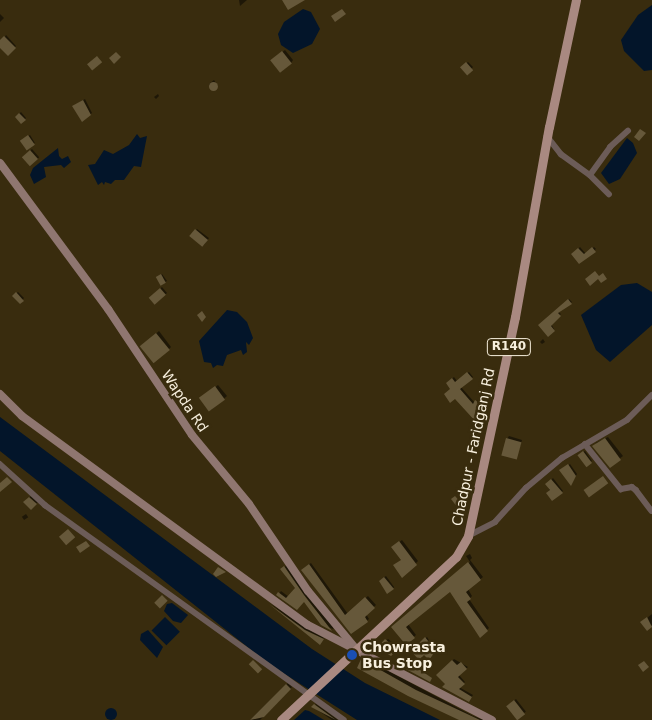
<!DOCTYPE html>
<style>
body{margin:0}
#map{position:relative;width:652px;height:720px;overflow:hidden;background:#392c0e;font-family:"DejaVu Sans",sans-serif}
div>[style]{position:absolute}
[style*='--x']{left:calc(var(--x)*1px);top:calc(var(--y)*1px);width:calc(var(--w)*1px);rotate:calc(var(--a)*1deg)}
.water>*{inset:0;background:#03152a;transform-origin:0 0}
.round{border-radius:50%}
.shadow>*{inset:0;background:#0007;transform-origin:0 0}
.building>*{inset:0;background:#66583a;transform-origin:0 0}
.minor>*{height:5.5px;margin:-2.75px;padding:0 2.75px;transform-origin:2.75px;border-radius:2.75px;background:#6c5c58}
.secondary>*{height:8px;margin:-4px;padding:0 4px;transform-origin:4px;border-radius:4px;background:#8f7670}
.primary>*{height:9px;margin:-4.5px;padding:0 4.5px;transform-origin:4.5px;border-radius:4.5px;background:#a98981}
.dots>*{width:14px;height:14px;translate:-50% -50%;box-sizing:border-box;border:2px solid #392c0e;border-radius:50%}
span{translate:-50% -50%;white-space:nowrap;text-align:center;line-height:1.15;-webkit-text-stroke:5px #392c0e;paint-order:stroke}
.shield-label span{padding:1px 4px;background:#392c0e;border:1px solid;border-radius:4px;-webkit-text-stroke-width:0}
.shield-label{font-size:12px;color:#f8f0de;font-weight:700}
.street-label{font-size:14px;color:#f8f0de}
.poi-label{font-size:14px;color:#f8f0de;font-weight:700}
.left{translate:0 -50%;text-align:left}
</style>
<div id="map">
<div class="water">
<i style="clip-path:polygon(652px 5px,652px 70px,644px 71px,624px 51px,621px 40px,638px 15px)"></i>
<i style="clip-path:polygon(303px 9px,311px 12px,320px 29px,312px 44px,293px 53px,281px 45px,278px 34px,284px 22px)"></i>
<i style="clip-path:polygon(137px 134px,140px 138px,147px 136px,141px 167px,134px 166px,124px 180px,115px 180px,111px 184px,105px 182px,104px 185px,102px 182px,98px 185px,88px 165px,95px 164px,104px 150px,113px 154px,129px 145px)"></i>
<i style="clip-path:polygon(627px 138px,633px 143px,637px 153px,620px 179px,609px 184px,601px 173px)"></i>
<i style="clip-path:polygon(58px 148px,59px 156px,62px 159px,68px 156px,71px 162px,64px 168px,61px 165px,44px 167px,46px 177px,34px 184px,30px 175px,33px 168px)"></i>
<i style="clip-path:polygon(637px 283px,652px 292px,652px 325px,610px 362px,596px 350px,581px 315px,621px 285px)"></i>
<i style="clip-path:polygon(227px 310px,237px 312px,247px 322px,253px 338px,249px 345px,246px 342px,247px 352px,243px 355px,241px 350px,227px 355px,223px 366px,217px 365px,213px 368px,211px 363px,204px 362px,199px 341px)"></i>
<i style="clip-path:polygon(0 417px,312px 649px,365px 683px,440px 720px,357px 720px,269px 664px,0 451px)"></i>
<i style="clip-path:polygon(172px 603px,188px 615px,181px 623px,173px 621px,164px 611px,167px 604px)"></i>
<i style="left:165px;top:617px;width:21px;height:19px;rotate:45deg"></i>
<i style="clip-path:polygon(148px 630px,163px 647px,157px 658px,140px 640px,141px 634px)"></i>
<i class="round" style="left:105px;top:708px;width:12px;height:12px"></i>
<i style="clip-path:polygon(305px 710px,309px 711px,324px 720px,294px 720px)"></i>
</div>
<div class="shadow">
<i style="clip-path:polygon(239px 0,247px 0,240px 6px)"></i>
<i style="clip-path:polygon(0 14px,4px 18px,0 22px)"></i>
<i style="clip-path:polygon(6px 35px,16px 46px,8px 54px,0 46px)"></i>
<i style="clip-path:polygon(285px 50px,293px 60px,291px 63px,274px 58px)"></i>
<i style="clip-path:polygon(468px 62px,473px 67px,467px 73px,462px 67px)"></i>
<i style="clip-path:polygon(214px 80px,218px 86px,213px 90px,209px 84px)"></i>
<i style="clip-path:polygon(158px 94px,159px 96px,156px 99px,154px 97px)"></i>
<i style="clip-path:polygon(85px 99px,92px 113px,82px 120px,75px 105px)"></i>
<i style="clip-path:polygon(21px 112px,26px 118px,21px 123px,16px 117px)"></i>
<i style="left:30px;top:135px;width:9px;height:11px;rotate:58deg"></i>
<i style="left:32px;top:149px;width:11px;height:12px;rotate:49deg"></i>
<i style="left:197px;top:229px;width:15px;height:9px;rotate:37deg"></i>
<i style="clip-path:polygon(580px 247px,586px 254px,594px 247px,596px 249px,579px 262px,574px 253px)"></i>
<i style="clip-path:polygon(162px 274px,167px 281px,165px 282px,159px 276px)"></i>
<i style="clip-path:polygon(162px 287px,167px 293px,154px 303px,150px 298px)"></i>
<i style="clip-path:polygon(18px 292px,24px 298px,20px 303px,13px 296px)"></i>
<i style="clip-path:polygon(569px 299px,572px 302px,558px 312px,561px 314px,551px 324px,554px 329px,548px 335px,540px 325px)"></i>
<i style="clip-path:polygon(159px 331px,171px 347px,169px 349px,144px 344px)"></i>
<i style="clip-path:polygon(543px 339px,545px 342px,542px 344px,540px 342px)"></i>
<i style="clip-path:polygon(469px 372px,473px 377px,461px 387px,475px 403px,478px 400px,482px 404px,477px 421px,448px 382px,454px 377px,457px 381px)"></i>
<i style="clip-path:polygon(218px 385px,227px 396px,211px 410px,204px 396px)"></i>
<i style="clip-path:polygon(509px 436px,522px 440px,516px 458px,507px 439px)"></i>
<i style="clip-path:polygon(608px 437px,623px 456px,610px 466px,596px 443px)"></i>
<i style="clip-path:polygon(585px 451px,592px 461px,586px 465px,580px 454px)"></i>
<i style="clip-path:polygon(570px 464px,577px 474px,571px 484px,561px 471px)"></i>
<i style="clip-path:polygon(553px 478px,563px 491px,553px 499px,547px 484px)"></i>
<i style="clip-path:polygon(31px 496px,38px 502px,31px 509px,25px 502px)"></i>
<i style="left:26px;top:514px;width:4px;height:5px;rotate:56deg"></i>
<i style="clip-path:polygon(402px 540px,418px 561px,403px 576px,402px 559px,395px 545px)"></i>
<i style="clip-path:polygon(470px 554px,472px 558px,470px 560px,483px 577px,468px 589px,472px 596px,469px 599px,489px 628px,480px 636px,450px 590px,408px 624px,416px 635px,406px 643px,395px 625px,470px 562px,466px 556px)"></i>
<i style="clip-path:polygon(311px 563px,348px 614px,368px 596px,376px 605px,366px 614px,369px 619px,351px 633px,304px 568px)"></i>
<i style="clip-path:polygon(287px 565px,334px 628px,333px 629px,321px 624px,305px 600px,297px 609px,278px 595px,281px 591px,289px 597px,296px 588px,282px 569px)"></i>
<i style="left:386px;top:576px;width:14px;height:8px;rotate:54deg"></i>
<i style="clip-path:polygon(271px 604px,324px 638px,319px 643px)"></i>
<i style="clip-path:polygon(652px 614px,652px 625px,647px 629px,642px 622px)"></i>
<i style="clip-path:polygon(427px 637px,433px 646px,437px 642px,439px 645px,429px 659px,424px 653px,412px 651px)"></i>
<i style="clip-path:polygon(388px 639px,399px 648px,391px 655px,379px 648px)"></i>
<i style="clip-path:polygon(364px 658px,473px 716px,484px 720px,460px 720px,362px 660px)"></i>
<i style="clip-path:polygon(454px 659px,468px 667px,459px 675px,465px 682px,459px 687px,473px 695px,470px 699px,438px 675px)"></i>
<i style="clip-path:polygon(288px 683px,292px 687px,260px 720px,250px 720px)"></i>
<i style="left:516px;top:699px;width:16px;height:11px;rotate:52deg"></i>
<i style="clip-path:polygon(316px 704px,338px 720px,332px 720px,313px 707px)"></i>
</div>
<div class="building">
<i style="clip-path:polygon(282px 0,305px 0,288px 10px)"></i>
<i style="clip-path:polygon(342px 9px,346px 14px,335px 22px,331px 16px)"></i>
<i style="clip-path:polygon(4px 36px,16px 48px,8px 56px,0 48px,0 40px)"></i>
<i style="left:282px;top:51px;width:16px;height:15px;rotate:52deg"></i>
<i style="clip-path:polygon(116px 52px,121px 57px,114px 64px,109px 58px)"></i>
<i style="left:97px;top:56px;width:8px;height:13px;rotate:50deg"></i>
<i style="left:466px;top:62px;width:11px;height:8px;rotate:49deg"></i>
<i class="round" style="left:208.5px;top:81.5px;width:9px;height:9px"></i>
<i style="clip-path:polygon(83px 100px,91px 115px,82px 122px,72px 106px)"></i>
<i style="clip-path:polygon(19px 113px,26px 120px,21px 124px,15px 117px)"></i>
<i style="clip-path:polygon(640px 129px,646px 133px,639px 141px,634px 137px)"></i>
<i style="left:28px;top:135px;width:12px;height:10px;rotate:55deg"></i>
<i style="left:30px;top:150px;width:12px;height:11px;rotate:48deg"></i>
<i style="left:195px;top:229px;width:17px;height:9px;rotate:40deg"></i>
<i style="clip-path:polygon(592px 247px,596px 252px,579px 264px,571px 254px,578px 248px,584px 254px)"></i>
<i style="clip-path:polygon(595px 271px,599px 276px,603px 273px,607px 279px,601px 283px,598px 279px,590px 286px,585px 279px)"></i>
<i style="left:161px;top:274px;width:10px;height:6px;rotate:61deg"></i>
<i style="left:160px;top:288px;width:9px;height:15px;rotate:49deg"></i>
<i style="clip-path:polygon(16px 292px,24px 301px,20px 304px,12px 296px)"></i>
<i style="clip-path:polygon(568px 299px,572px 304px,558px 313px,561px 316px,551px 326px,555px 331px,548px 337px,538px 325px)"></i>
<i style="clip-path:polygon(202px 311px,206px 317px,202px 322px,197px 315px)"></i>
<i style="left:156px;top:333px;width:22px;height:21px;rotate:51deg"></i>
<i style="clip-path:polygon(467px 372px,473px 379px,460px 389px,473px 404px,475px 400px,482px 405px,477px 423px,455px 399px,450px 403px,444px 394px,450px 389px,446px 383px,452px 378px,455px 382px)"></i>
<i style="left:215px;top:386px;width:17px;height:20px;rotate:54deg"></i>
<i style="left:506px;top:438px;width:16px;height:18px;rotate:15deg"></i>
<i style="clip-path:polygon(605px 438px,621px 460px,610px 468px,592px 446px)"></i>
<i style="left:583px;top:451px;width:15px;height:7px;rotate:53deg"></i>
<i style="clip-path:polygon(568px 464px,576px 476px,571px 486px,559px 470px)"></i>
<i style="left:603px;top:476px;width:9px;height:24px;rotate:54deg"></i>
<i style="clip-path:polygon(7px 477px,12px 482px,0 492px,0 483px)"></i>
<i style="clip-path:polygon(551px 479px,563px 493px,552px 501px,546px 493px,550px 490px,545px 484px)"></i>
<i style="clip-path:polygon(455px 496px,463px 505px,458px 508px,451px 499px)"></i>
<i style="clip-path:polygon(29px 497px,37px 504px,31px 510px,23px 502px)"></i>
<i style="left:68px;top:529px;width:11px;height:12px;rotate:49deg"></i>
<i style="clip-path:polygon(86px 541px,90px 546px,80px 553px,76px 547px)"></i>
<i style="clip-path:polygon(399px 541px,417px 565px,402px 578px,393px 565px,401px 560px,391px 547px)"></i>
<i style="clip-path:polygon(468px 562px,481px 580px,466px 592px,471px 599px,467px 602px,488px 631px,480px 638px,450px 592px,406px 627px,415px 638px,406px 645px,391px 627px)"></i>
<i style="clip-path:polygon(309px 564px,345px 615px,365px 597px,375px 608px,365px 617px,368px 622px,351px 634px,301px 570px)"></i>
<i style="clip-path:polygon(284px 566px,304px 595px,332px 631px,321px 625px,304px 602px,297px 610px,276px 595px,278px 592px,286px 598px,295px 588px,280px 569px)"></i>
<i style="clip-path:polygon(218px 567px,226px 572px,216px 577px,213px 574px)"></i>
<i style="clip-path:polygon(384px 577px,394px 589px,387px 594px,379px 581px)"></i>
<i style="left:162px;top:595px;width:8px;height:11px;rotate:45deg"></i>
<i style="clip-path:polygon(269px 604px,305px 630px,324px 639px,320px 645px)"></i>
<i style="clip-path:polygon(647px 617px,652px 627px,647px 631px,640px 622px)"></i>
<i style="clip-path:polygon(425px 637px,432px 646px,435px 642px,439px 646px,429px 660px,424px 655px,419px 660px,411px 651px)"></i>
<i style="clip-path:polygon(385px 639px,398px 650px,391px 656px,377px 648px)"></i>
<i style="clip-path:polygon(361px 659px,416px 690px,480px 720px,459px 720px,408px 696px,357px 668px)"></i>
<i style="left:253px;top:660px;width:13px;height:6px;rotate:45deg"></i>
<i style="clip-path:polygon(452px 660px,457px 665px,461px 662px,467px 669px,458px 677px,465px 684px,459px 689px,472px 697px,469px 702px,442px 687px,445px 684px,436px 675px)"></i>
<i style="clip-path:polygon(644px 661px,649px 667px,643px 672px,638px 665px)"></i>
<i style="clip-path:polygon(411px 664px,432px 678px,430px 682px,406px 669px)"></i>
<i style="clip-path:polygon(286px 684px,291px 689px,264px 717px,250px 720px)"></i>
<i style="left:514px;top:700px;width:18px;height:10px;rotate:52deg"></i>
<i style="clip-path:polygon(314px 704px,336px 720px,311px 707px)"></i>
</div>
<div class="minor">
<i style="--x:547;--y:136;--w:23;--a:52"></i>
<i style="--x:561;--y:154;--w:36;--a:36"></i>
<i style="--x:590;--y:175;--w:27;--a:45"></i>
<i style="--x:590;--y:175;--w:34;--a:-54"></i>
<i style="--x:610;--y:147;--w:24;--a:-42"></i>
<i style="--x:585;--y:444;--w:58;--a:51.3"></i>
<i style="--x:621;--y:489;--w:11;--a:-10"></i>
<i style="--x:632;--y:487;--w:5;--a:37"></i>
<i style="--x:636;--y:490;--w:26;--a:53"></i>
<i style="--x:0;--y:464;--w:61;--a:42.3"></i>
<i style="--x:45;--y:505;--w:368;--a:35.7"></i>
<i style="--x:468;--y:536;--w:30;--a:-27"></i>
<i style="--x:495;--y:522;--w:46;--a:-47.6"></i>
<i style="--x:526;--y:488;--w:47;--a:-39.8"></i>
<i style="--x:562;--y:458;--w:75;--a:-30.3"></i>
<i style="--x:627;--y:420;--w:35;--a:-45"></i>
</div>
<div class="secondary">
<i style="--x:0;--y:163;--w:182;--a:53.5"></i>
<i style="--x:108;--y:309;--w:151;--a:56.3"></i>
<i style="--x:192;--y:435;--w:89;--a:50.4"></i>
<i style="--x:249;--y:504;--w:105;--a:55.9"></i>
<i style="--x:308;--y:591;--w:75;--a:50.4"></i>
<i style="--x:0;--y:394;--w:31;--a:45"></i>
<i style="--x:22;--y:416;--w:354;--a:36.2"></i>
<i style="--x:308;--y:625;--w:207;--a:27.3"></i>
</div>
<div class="primary">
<i style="--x:281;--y:720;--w:239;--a:-43"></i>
<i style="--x:456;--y:557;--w:24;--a:-60"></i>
<i style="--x:468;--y:536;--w:224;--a:-77.9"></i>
<i style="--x:515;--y:317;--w:193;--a:-79.9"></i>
<i style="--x:549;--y:127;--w:130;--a:-78"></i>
</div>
<div class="dots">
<i style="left:352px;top:655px;background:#1a4fb4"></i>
</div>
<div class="shield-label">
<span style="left:509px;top:347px">R140</span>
</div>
<div class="street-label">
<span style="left:185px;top:401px;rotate:56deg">Wapda Rd</span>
<span style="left:473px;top:447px;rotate:-78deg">Chadpur - Faridganj Rd</span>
</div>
<div class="poi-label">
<span class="left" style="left:362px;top:655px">Chowrasta<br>Bus Stop</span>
</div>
</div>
